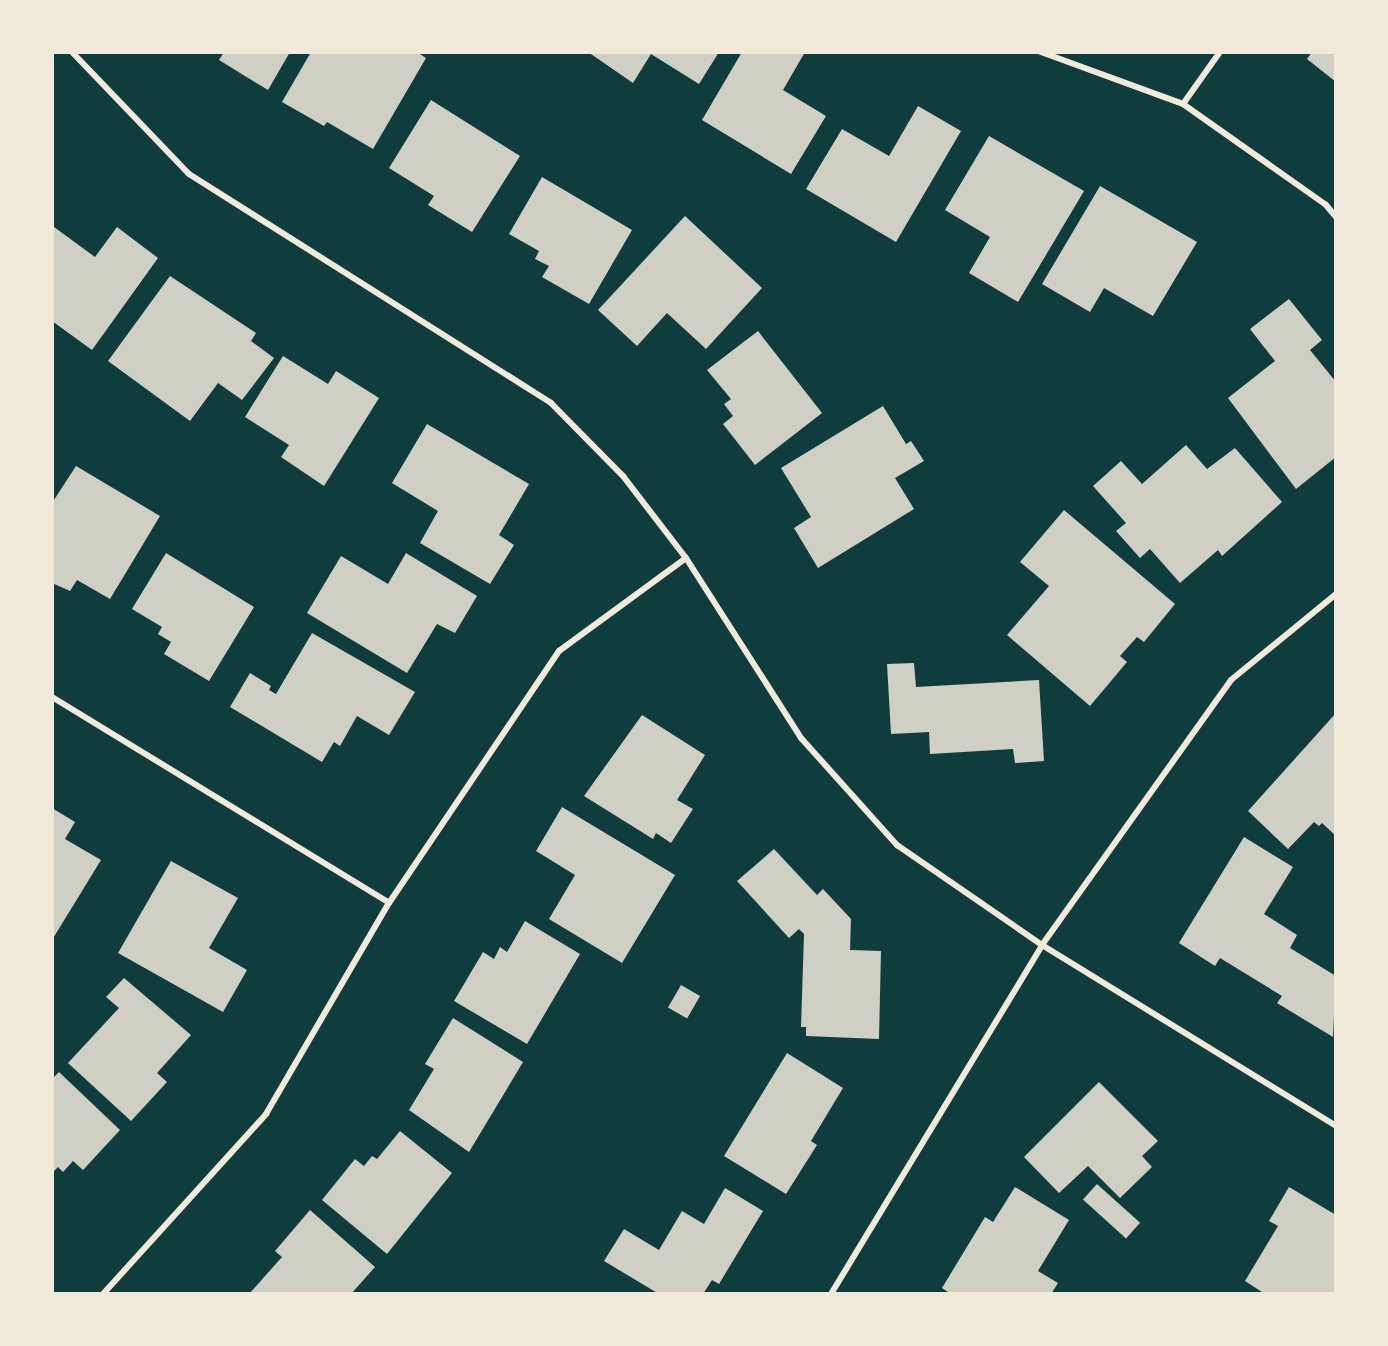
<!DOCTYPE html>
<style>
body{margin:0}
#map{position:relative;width:1388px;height:1346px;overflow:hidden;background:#0f3d3e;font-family:"IBM Plex Serif",serif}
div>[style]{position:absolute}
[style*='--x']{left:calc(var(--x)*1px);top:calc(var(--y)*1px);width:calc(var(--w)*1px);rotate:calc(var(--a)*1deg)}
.building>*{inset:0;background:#cfcfc3;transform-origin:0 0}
.minor>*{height:6px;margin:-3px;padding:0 3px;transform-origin:3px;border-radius:3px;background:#f1e9da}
span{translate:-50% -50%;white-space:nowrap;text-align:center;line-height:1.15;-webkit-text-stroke:4.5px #f1e9da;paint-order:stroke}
.frame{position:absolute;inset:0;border:54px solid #f1e9da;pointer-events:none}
</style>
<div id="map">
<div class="building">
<i style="clip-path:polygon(224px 52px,290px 52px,268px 90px,219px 60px)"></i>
<i style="clip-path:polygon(311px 52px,417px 52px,426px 58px,373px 149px,327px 122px,324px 126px,282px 102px)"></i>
<i style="clip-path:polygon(588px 52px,719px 52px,699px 84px,651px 54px,633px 83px)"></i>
<i style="clip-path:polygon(742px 52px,805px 52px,783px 90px,826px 116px,791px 174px,702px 120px)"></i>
<i style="clip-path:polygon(1312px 52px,1336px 52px,1336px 82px,1307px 59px)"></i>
<i style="clip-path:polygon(431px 100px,520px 156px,472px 232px,428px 205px,434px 196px,389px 168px)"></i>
<i style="clip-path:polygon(918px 106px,961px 131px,896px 242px,806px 189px,842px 129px,889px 156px)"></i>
<i style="clip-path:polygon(989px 136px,1084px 191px,1018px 302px,969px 273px,990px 237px,945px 210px)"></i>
<i style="clip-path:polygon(542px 177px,632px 230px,589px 304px,542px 277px,549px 266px,535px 259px,539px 251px,509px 234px)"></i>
<i style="clip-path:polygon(1100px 186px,1197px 242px,1153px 316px,1104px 288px,1090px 312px,1042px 284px)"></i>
<i style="clip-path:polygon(685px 216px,762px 288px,706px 349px,667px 313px,637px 346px,598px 310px)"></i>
<i style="clip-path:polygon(54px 227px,95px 257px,117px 227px,158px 258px,92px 350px,52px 321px)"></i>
<i style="clip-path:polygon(170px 276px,256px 333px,251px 341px,274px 358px,242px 400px,218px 383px,190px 421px,108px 361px)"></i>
<i style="clip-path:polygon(1289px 299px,1322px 340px,1310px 350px,1336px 382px,1336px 457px,1296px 489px,1228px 398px,1275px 361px,1250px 329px)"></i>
<i style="clip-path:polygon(758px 331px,822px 413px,755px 465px,723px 424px,733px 416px,724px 404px,731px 399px,707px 370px)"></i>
<i style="clip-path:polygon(283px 356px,328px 384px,336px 371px,379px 398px,324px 486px,281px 457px,289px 445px,245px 417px)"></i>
<i style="clip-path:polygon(883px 406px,906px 444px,911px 441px,924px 461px,895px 478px,914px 509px,818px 568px,794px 528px,811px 517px,781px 468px)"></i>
<i style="clip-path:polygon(427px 424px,529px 484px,499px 535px,514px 545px,490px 584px,420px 543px,438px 511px,392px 483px)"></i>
<i style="clip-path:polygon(1186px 445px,1207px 469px,1235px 448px,1282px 502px,1222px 556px,1218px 550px,1180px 583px,1150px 549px,1140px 558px,1116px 531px,1126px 523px,1093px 486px,1121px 461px,1142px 484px)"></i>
<i style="clip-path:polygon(76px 466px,160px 516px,110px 599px,77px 580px,70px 591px,52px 583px,52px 503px)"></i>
<i style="clip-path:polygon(1064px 510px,1175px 604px,1144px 642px,1137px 637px,1120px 656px,1127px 662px,1090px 706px,1007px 635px,1049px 586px,1020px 562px)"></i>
<i style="clip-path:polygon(166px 553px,254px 607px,209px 681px,164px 654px,171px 642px,158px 634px,162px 627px,132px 609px)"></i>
<i style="clip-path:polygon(406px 553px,477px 596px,455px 633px,437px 624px,407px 673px,307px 613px,341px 556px,388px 584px)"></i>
<i style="clip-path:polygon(312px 633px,415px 692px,389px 735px,357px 716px,340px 746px,334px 742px,322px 762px,230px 707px,250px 673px,271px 686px,269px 690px,276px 694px)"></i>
<i style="clip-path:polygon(914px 663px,916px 687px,1039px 680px,1044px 761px,1015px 763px,1013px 749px,930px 754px,929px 732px,891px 734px,887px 664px)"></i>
<i style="clip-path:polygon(1336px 713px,1336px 836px,1322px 823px,1319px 826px,1314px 822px,1288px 849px,1248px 811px)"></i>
<i style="clip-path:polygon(642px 715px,705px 755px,677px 800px,693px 809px,671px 843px,656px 833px,653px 839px,584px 796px)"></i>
<i style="clip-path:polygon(562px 807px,675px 875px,622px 963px,549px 919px,575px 875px,536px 851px)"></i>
<i style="clip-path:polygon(52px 808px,75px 822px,65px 839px,101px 860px,52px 940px)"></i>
<i style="clip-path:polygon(1244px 837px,1293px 867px,1264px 914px,1297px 935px,1290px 948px,1336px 976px,1333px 1037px,1277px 1003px,1282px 996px,1220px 958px,1215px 966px,1179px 943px)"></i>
<i style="clip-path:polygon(774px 849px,817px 895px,823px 889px,851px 919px,850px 950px,881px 951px,879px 1039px,806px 1036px,806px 1027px,801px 1027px,804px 934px,799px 929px,789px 938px,737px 881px)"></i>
<i style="clip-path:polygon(171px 861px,238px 898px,209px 948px,247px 970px,223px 1012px,118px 953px)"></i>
<i style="clip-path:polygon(525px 921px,580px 954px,527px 1044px,454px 1001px,483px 952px,494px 959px,500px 947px,507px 952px)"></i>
<i style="clip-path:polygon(124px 978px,191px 1035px,157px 1073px,167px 1082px,131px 1121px,68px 1063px,119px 1008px,106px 997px)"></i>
<i style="left:681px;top:985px;width:22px;height:26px;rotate:30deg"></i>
<i style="clip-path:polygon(453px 1018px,523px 1062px,469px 1152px,409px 1110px,434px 1069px,425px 1064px)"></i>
<i style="clip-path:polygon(787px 1053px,843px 1088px,811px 1141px,817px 1145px,786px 1194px,724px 1156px)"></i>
<i style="clip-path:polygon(59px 1072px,120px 1130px,83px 1170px,73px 1161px,63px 1172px,58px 1167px,52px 1173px,52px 1079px)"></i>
<i style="clip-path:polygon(1099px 1082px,1158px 1141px,1142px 1156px,1152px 1167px,1120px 1198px,1088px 1166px,1059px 1193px,1024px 1157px)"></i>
<i style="clip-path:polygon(400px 1131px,452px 1173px,387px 1254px,322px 1200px,355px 1159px,364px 1166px,372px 1156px,377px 1159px)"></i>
<i style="left:1097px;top:1184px;width:58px;height:21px;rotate:42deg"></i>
<i style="clip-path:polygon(1015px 1187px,1069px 1220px,1038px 1271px,1058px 1283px,1051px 1294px,951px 1294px,942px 1288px,985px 1217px,993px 1222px)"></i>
<i style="clip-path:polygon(1289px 1187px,1336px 1215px,1336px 1294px,1265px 1294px,1245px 1281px,1278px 1226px,1269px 1221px)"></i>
<i style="clip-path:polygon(725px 1188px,763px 1211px,719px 1284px,712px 1280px,703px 1294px,659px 1294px,604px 1261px,624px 1229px,659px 1250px,682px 1211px,704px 1224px)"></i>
<i style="clip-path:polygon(310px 1210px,375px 1267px,351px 1294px,249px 1294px,282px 1257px,275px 1251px)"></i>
</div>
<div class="minor">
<i style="--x:72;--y:52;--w:169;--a:46.2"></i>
<i style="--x:189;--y:174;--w:428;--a:32.3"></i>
<i style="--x:551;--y:403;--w:103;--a:45.4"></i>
<i style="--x:623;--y:476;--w:103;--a:52.5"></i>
<i style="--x:686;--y:558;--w:214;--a:57.4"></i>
<i style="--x:801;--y:738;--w:144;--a:48.1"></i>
<i style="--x:897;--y:845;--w:176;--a:34.6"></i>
<i style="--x:1042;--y:945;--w:345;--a:31.6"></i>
<i style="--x:1041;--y:52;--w:151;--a:20.1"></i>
<i style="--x:1183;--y:104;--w:175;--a:35.2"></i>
<i style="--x:1326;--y:205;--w:16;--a:50"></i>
<i style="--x:1183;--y:104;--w:64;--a:-54.6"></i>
<i style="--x:52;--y:697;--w:395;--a:31.4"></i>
<i style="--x:103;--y:1294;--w:243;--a:-47.8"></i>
<i style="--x:266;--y:1114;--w:244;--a:-59.8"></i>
<i style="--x:389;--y:903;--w:304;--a:-56"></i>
<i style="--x:559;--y:651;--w:157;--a:-36.2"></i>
<i style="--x:831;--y:1294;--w:408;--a:-58.8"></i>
<i style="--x:1042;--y:945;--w:325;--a:-54.5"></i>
<i style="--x:1231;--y:680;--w:136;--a:-39.3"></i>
</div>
<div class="frame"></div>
</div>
